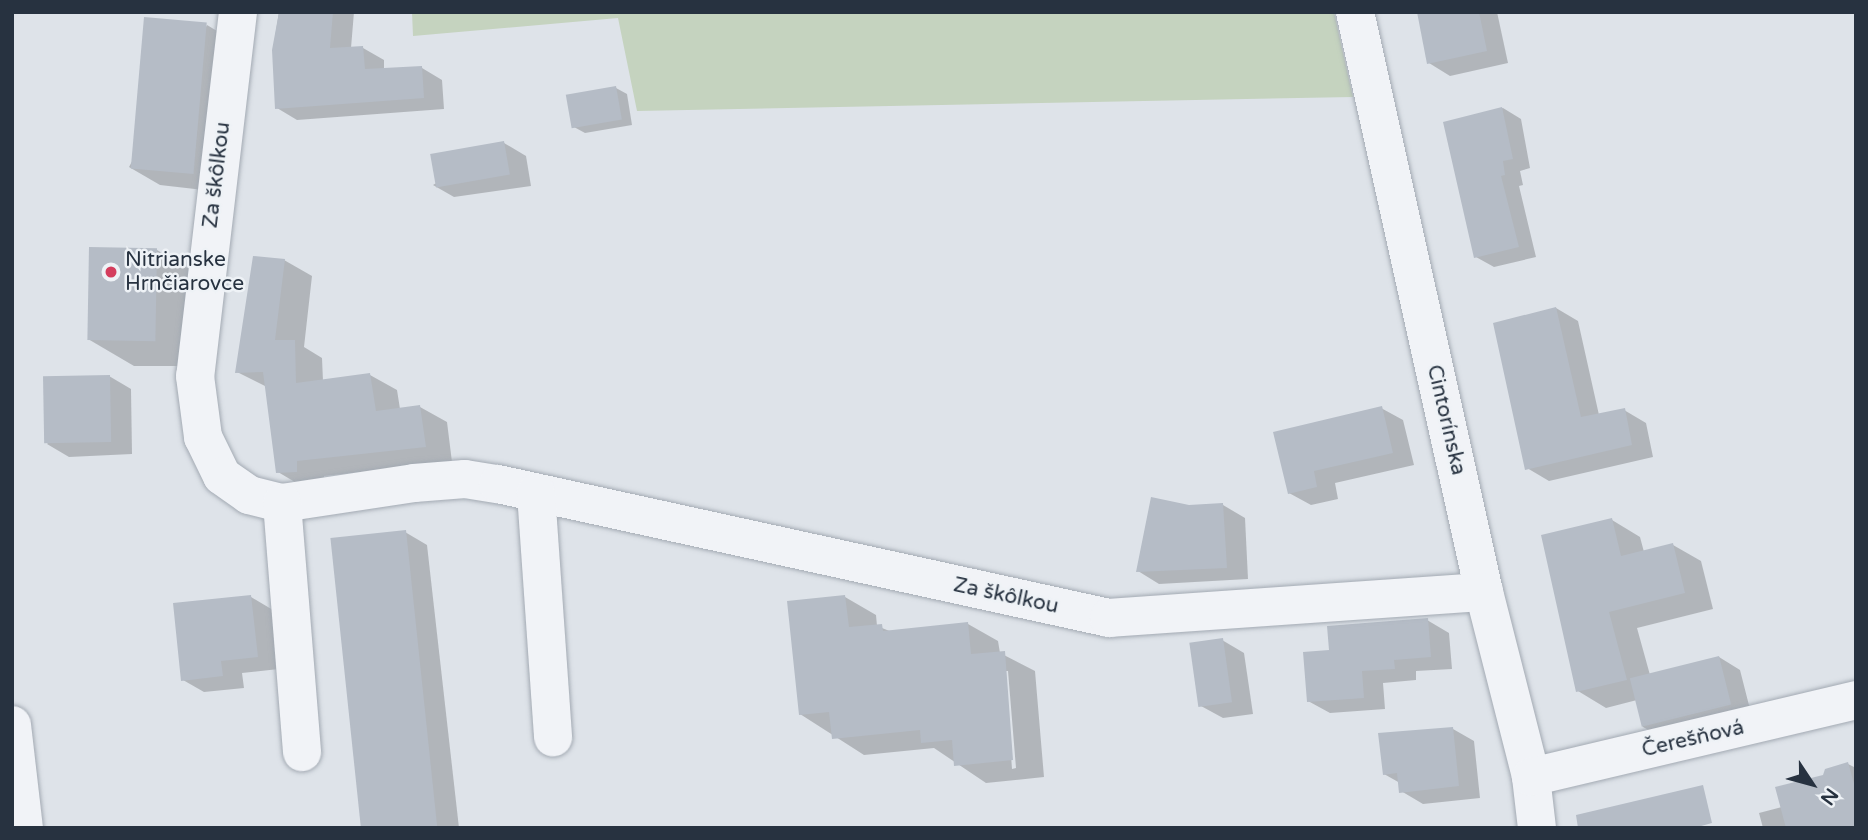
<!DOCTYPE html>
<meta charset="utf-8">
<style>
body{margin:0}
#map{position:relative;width:1868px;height:840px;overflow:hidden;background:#dee3e9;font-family:"Varela Round",sans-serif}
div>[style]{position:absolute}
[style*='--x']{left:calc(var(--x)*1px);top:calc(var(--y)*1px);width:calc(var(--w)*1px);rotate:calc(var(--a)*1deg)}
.green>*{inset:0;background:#c5d3bf}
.shadow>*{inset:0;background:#0003}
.building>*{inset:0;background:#b5bcc6;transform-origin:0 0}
.roads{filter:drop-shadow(0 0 2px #a3aab3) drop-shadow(0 0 2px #a3aab3)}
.minor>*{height:38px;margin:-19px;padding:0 19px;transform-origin:19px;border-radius:19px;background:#f1f3f7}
.tertiary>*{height:38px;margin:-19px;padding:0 19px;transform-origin:19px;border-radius:19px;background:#f1f3f7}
.dots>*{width:19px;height:19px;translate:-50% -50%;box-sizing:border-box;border:4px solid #eef2f6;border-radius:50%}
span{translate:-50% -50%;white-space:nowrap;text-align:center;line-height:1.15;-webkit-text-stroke:5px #eef2f6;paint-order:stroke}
.street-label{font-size:21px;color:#273240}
.poi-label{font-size:21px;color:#273240}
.left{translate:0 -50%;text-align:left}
.frame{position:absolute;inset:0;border:14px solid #273240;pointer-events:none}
.north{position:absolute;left:1777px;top:749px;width:70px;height:70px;-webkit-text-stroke:5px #eef2f6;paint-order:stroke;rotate:126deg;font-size:19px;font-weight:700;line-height:28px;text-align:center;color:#273240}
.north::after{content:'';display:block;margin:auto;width:24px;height:32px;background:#273240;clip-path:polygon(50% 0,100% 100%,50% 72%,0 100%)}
</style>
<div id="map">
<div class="green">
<i style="clip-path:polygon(412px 12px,1334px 12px,1353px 97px,637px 111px,618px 18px,413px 36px)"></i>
</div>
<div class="shadow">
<i style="clip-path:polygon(279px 12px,354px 12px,351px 48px,363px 48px,384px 60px,384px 70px,422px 68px,442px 80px,444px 109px,297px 120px,277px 108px,273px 50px)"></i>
<i style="clip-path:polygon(1418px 12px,1497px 12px,1508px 63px,1450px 76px,1429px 63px)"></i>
<i style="clip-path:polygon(207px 25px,237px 43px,221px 192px,160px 185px,129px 167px)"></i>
<i style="clip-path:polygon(616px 88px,627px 94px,632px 125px,585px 133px,574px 127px)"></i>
<i style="clip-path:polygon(1503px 108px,1521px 119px,1530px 168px,1520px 171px,1523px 185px,1519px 186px,1536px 257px,1494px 267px,1476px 257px,1445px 123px)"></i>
<i style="clip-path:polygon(504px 143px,526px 156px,531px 186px,454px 197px,433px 185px)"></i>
<i style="clip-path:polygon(157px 250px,203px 277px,203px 366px,134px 366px,88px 339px)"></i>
<i style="clip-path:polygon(284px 260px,312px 276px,304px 347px,322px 358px,323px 381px,370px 375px,397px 390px,400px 409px,420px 407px,447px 422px,452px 462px,324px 476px,324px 487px,305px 488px,278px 472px,267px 387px,237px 372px)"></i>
<i style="clip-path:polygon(1556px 308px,1578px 321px,1599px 415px,1624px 410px,1646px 423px,1653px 457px,1549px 481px,1527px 468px)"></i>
<i style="clip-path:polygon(109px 376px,131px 389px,132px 454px,69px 457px,47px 444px)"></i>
<i style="clip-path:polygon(1381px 408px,1403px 420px,1414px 465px,1335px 483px,1338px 499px,1311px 505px,1289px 493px)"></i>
<i style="clip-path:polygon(1223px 505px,1245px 518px,1248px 579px,1159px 584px,1138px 571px,1189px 507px)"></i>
<i style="clip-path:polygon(1612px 520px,1640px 537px,1644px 552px,1673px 545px,1701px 561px,1713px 609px,1637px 628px,1650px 675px,1719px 657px,1740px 670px,1752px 717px,1665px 739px,1643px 727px,1637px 700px,1606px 708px,1578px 691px)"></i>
<i style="clip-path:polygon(405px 532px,427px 545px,459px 828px,363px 828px)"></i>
<i style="clip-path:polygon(251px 597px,273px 610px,279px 669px,242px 673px,244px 688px,204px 692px,183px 680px)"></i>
<i style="clip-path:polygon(evenodd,845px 597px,876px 615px,877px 626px,892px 632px,968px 624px,998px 641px,1000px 653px,1035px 671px,1044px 777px,986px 783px,934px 748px,864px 755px,800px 714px,845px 597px,1005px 671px,1008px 671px,1016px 768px,1012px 769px,1005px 671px)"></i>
<i style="clip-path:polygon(1427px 620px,1449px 633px,1452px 669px,1416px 671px,1416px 680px,1383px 683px,1385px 709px,1330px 713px,1308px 701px,1331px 651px)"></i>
<i style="clip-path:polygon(1222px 640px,1244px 653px,1253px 714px,1223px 718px,1201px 706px)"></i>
<i style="clip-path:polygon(1453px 729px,1474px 741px,1480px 798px,1423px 804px,1401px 791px,1400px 783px,1384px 774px)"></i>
<i style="clip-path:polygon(1848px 764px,1856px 768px,1856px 828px,1763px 828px,1759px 813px,1782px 807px)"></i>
</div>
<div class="building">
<i style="clip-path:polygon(279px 12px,333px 12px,330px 48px,363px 46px,365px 69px,422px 66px,424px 98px,275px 109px,272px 50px)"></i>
<i style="clip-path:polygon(1417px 12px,1479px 12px,1487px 51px,1427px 64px)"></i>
<i style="left:144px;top:17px;width:63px;height:152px;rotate:5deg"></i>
<i style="left:616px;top:86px;width:34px;height:51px;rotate:80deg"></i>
<i style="clip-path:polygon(1502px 107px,1513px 159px,1503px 161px,1505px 175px,1501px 176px,1519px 247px,1474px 258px,1443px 122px)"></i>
<i style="left:504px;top:141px;width:34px;height:75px;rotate:80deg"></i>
<i style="left:89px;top:247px;width:68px;height:93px;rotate:1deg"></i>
<i style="clip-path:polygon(253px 256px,285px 259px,275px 340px,295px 340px,296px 383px,370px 373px,376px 411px,420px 405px,426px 447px,297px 461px,297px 472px,276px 473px,263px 372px,235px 373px)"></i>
<i style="clip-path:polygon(1556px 307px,1581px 417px,1625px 408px,1632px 445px,1525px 470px,1493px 323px)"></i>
<i style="left:110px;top:375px;width:67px;height:67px;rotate:89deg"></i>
<i style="clip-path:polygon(1382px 406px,1393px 453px,1314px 471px,1317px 487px,1288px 494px,1273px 432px)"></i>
<i style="clip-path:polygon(1151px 497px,1189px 505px,1223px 503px,1227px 568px,1136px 572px)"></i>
<i style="clip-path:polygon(1612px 518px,1621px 556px,1673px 543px,1685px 593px,1609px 612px,1627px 680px,1576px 692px,1541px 535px)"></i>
<i style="left:406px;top:530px;width:300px;height:76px;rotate:84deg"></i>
<i style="clip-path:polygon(251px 595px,258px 657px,221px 661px,223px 676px,181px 681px,173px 603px)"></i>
<i style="clip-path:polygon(845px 595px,849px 627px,882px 624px,883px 631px,968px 622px,971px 654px,1005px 651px,1013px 760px,954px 766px,952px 740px,921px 743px,920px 730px,832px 739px,829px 712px,799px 715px,787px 601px)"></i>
<i style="clip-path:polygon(1428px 618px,1431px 657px,1394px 660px,1395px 669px,1362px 671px,1364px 698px,1307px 702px,1303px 652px,1329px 650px,1327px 626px)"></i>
<i style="left:1223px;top:638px;width:65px;height:34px;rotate:82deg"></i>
<i style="left:1719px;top:656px;width:50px;height:92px;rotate:76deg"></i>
<i style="clip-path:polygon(1453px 727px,1459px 786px,1399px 793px,1397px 773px,1383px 775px,1378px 733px)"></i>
<i style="clip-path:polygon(1848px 762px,1856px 791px,1856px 828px,1786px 828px,1775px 787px,1823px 775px,1825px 769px)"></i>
<i style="clip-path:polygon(1703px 785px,1712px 823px,1694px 828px,1578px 828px,1576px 815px)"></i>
</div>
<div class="roads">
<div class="minor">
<i style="--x:238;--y:12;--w:367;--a:96.7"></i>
<i style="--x:195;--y:376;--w:62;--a:82.5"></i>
<i style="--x:203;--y:437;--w:43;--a:64"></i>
<i style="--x:222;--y:476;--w:33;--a:35"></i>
<i style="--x:249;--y:495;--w:34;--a:14"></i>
<i style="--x:282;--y:503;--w:134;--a:-8.6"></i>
<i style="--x:414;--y:483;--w:51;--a:-4.5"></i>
<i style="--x:465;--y:479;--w:33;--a:9"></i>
<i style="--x:498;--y:484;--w:626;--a:12.37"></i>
<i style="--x:1109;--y:618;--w:376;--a:-4"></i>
<i style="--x:1355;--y:12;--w:594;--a:77.46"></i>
<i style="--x:1484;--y:592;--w:191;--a:75.7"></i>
<i style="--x:1531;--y:777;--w:51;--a:83.3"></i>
<i style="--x:536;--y:493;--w:245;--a:86"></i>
<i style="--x:282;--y:503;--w:250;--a:85.4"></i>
<i style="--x:1531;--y:777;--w:334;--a:-13.3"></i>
</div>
<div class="tertiary">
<i style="--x:12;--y:725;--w:104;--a:83.4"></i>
</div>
</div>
<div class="dots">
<i style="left:111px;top:272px;background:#d43d5d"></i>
</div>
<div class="street-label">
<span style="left:217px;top:175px;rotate:-83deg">Za škôlkou</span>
<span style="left:1446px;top:420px;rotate:77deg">Cintorínska</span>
<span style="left:1006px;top:596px;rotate:12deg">Za škôlkou</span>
<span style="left:1693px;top:739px;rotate:-13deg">Čerešňová</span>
</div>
<div class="poi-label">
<span class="left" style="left:125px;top:272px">Nitrianske<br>Hrnčiarovce</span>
</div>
<div class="frame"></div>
<div class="north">N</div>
</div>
